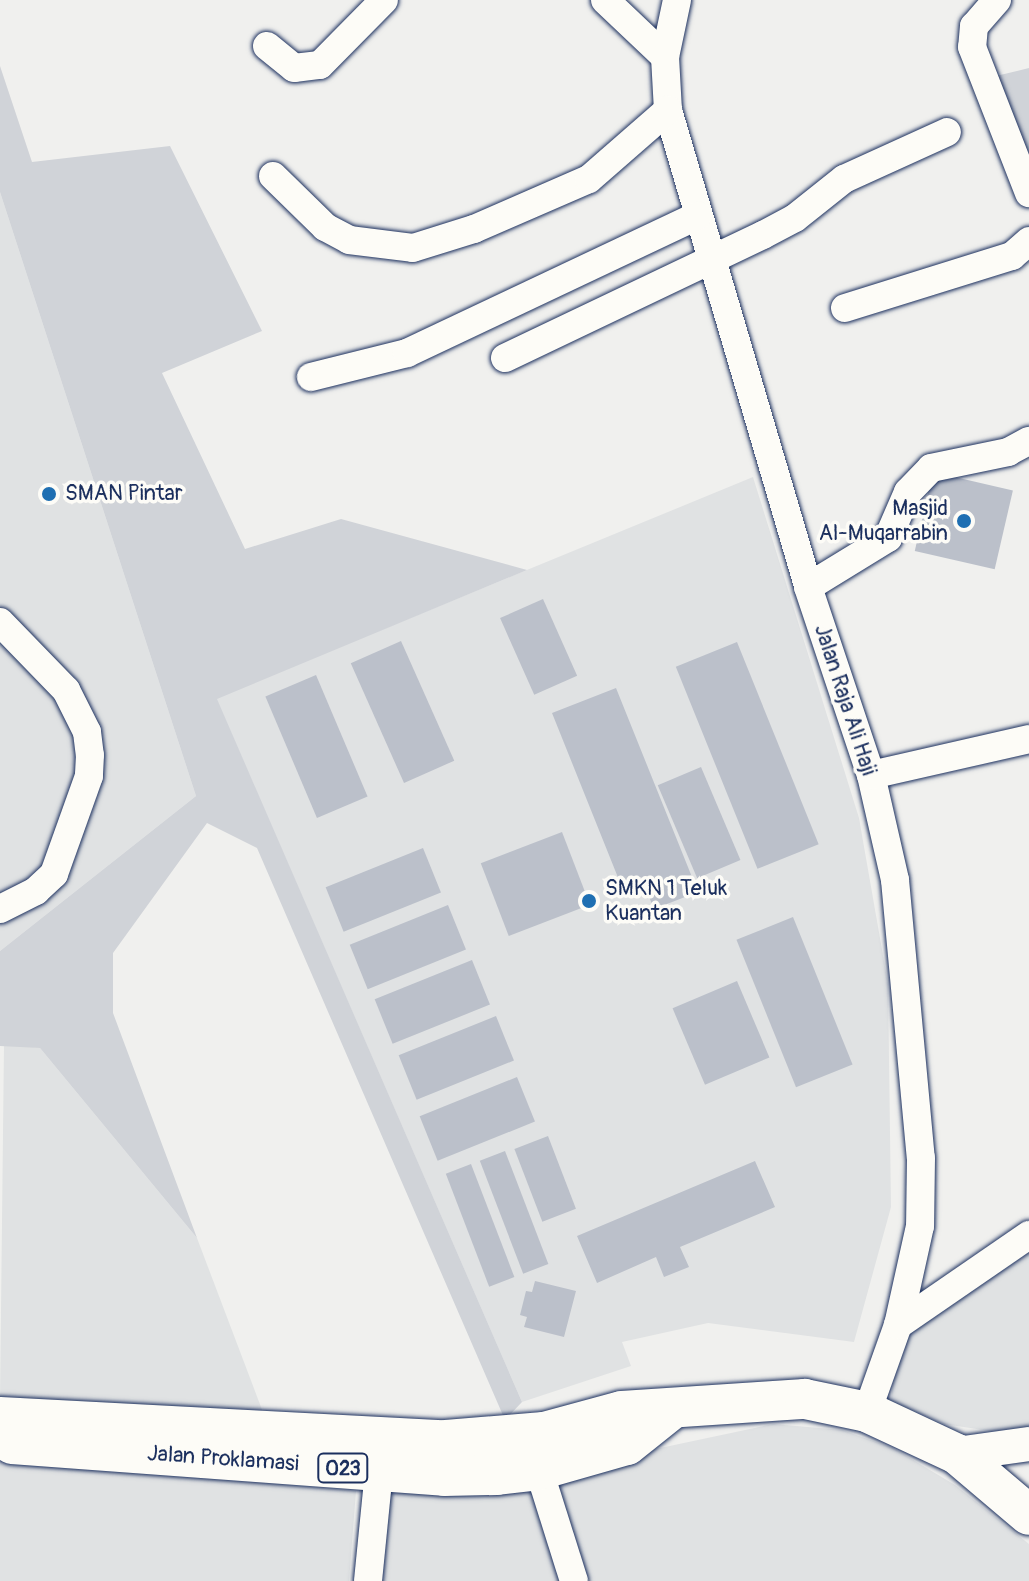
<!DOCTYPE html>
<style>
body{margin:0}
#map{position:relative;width:1029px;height:1581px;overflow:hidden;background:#f0f0ee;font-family:Pangolin,sans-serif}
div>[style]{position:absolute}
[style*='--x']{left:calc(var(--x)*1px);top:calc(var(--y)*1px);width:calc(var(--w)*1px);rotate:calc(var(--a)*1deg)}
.built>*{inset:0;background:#e0e2e3}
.green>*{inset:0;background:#d0d3d8}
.building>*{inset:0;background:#bbc0ca;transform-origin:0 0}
.roads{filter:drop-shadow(0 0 2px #1b2f5e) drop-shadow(0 0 2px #1b2f5e)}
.minor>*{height:28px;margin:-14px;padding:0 14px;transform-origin:14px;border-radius:14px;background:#fdfcf7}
.major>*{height:34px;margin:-17px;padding:0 17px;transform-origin:17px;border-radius:17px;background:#fdfcf7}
.highway>*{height:40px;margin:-20px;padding:0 20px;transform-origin:20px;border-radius:20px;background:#fdfcf7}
.dots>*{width:22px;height:22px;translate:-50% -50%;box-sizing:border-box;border:4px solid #fdfcf7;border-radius:50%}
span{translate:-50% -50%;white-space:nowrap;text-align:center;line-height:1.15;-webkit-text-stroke:7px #fdfcf7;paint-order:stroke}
.shield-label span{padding:2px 6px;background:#fdfcf7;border:2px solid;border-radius:6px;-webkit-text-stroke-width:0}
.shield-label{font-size:20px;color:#1b2f5e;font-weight:700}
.poi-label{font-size:22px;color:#1b2f5e}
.left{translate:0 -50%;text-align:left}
.right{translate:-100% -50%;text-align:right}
.street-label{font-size:22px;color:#1b2f5e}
</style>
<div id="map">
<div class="built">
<i style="clip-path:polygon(0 192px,196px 796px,0 951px)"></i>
<i style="clip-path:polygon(753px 477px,859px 818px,888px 984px,891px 1207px,854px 1342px,708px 1323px,622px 1342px,631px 1366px,522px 1402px,216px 698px)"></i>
<i style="clip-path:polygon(4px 1043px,40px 1048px,197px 1238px,264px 1415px,0 1399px)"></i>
<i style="clip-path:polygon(1029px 1241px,1029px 1437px,944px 1424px,891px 1401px,896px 1353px,909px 1330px)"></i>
<i style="clip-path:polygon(773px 1424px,842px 1430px,893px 1448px,955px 1485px,1029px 1544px,1029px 1581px,380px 1581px,388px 1492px,646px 1451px)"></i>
<i style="clip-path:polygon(0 1458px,356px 1491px,349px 1581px,0 1581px)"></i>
</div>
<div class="green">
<i style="clip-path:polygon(0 66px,32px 162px,170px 146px,262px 331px,162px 373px,245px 549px,341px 519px,527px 570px,217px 699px,522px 1402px,505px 1420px,257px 848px,207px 823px,113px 953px,113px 1013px,197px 1238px,40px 1048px,0 1046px,0 951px,196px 796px,0 192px)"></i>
<i style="clip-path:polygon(1029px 68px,1029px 175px,996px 76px)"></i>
</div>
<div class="building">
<i style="left:933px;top:472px;width:82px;height:81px;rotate:13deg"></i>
<i style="left:543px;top:599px;width:84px;height:47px;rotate:66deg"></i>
<i style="left:401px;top:641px;width:131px;height:55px;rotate:66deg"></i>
<i style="left:737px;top:642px;width:218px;height:66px;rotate:68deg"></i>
<i style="left:316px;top:675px;width:132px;height:55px;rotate:67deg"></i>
<i style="clip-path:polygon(616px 688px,698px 892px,654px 909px,641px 877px,621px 885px,552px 713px)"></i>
<i style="left:701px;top:767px;width:101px;height:47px;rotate:67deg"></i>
<i style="left:562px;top:832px;width:78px;height:87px;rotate:69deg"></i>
<i style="left:423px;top:848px;width:48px;height:105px;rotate:68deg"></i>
<i style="left:448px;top:905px;width:48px;height:106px;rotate:68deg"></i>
<i style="left:793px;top:917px;width:159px;height:61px;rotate:68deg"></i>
<i style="left:472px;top:960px;width:48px;height:105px;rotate:68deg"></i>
<i style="left:737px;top:981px;width:83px;height:70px;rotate:67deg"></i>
<i style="left:496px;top:1016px;width:48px;height:105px;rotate:68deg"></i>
<i style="left:517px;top:1077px;width:48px;height:105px;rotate:68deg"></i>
<i style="left:548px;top:1136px;width:78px;height:36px;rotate:69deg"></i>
<i style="left:505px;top:1151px;width:121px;height:27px;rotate:69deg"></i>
<i style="clip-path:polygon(755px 1161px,775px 1207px,680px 1247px,689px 1267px,664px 1277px,656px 1257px,597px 1283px,577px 1236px)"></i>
<i style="left:471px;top:1164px;width:121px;height:27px;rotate:69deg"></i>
<i style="clip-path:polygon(535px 1281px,576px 1291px,564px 1337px,524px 1327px,527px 1317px,520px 1315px,526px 1291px,532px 1292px)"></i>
</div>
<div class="roads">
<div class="minor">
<i style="--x:605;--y:0;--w:83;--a:43.5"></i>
<i style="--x:677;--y:0;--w:58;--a:101.9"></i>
<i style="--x:665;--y:57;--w:53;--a:86.8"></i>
<i style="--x:668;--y:110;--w:497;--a:73.6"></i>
<i style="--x:808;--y:587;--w:198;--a:71.5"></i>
<i style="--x:871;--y:775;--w:108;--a:77.1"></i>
<i style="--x:895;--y:880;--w:279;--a:84.7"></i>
<i style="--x:921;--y:1158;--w:68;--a:90.8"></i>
<i style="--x:920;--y:1226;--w:101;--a:102.5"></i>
<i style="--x:898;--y:1325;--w:92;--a:109.6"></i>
<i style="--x:997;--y:0;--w:35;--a:131"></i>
<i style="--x:974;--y:26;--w:21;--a:95"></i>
<i style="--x:972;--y:47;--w:157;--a:68.7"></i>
<i style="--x:267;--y:46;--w:35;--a:39"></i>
<i style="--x:294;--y:68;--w:26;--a:-7"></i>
<i style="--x:320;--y:65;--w:91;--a:-45.4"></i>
<i style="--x:273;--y:176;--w:73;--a:44.4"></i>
<i style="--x:325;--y:227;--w:27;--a:28"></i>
<i style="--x:349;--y:240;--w:64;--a:7.1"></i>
<i style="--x:413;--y:248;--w:64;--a:-17.3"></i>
<i style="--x:474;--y:229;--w:125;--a:-23.5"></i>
<i style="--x:589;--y:179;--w:105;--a:-41.1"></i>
<i style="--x:845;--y:308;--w:175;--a:-17.3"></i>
<i style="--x:1012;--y:256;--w:23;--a:-41"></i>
<i style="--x:505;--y:358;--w:286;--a:-25.5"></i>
<i style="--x:763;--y:235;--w:36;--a:-28"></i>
<i style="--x:795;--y:218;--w:63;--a:-38.5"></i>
<i style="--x:844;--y:179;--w:113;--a:-24.5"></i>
<i style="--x:311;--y:377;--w:99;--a:-14"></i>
<i style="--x:407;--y:353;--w:321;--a:-25.3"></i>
<i style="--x:808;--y:587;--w:94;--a:-31.5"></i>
<i style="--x:888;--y:538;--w:50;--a:-66.5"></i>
<i style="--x:908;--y:492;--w:33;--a:-46"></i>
<i style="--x:931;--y:468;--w:79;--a:-11.7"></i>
<i style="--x:1008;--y:452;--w:24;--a:-28"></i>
<i style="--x:0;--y:622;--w:95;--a:45.9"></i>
<i style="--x:66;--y:690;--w:47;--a:63.4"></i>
<i style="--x:87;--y:732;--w:23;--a:83"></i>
<i style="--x:90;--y:755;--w:21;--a:93"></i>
<i style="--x:89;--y:776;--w:104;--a:109.7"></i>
<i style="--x:54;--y:874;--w:25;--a:137"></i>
<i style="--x:36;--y:891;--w:40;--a:153.4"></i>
<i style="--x:871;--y:775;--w:162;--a:-12.8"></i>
<i style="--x:898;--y:1325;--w:159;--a:-34.5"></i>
<i style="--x:539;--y:1470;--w:116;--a:72.5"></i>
<i style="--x:368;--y:1581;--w:111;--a:-84.3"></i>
</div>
<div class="major">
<i style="--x:957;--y:1454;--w:73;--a:-7.9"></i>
</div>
<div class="highway">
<i style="--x:0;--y:1417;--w:447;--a:3"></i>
<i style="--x:446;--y:1440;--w:98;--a:-4.7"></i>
<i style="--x:544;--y:1432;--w:81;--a:-15.1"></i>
<i style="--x:622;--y:1411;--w:183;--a:-3.8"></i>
<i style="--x:805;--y:1399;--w:63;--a:11.8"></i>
<i style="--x:867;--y:1412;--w:99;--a:25"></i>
<i style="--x:957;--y:1454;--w:94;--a:40.3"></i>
<i style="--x:12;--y:1444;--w:433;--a:4.2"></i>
<i style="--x:444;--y:1476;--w:53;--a:-1.1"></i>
<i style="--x:497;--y:1475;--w:42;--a:-6.8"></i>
<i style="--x:539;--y:1470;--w:91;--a:-15.9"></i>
<i style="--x:627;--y:1445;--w:56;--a:-38.5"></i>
</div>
</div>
<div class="dots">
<i style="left:49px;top:494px;background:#1f6fb2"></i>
<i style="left:964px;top:521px;background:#1f6fb2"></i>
<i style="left:589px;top:901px;background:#1f6fb2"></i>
</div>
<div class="shield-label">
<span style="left:343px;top:1468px">023</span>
</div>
<div class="poi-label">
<span class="left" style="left:65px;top:494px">SMAN Pintar</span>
<span class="right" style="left:948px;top:521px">Masjid<br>Al-Muqarrabin</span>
<span class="left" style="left:605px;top:901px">SMKN 1 Teluk<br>Kuantan</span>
</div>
<div class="street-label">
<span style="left:845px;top:700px;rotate:72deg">Jalan Raja Ali Haji</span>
<span style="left:223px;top:1459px;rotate:4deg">Jalan Proklamasi</span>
</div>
</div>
